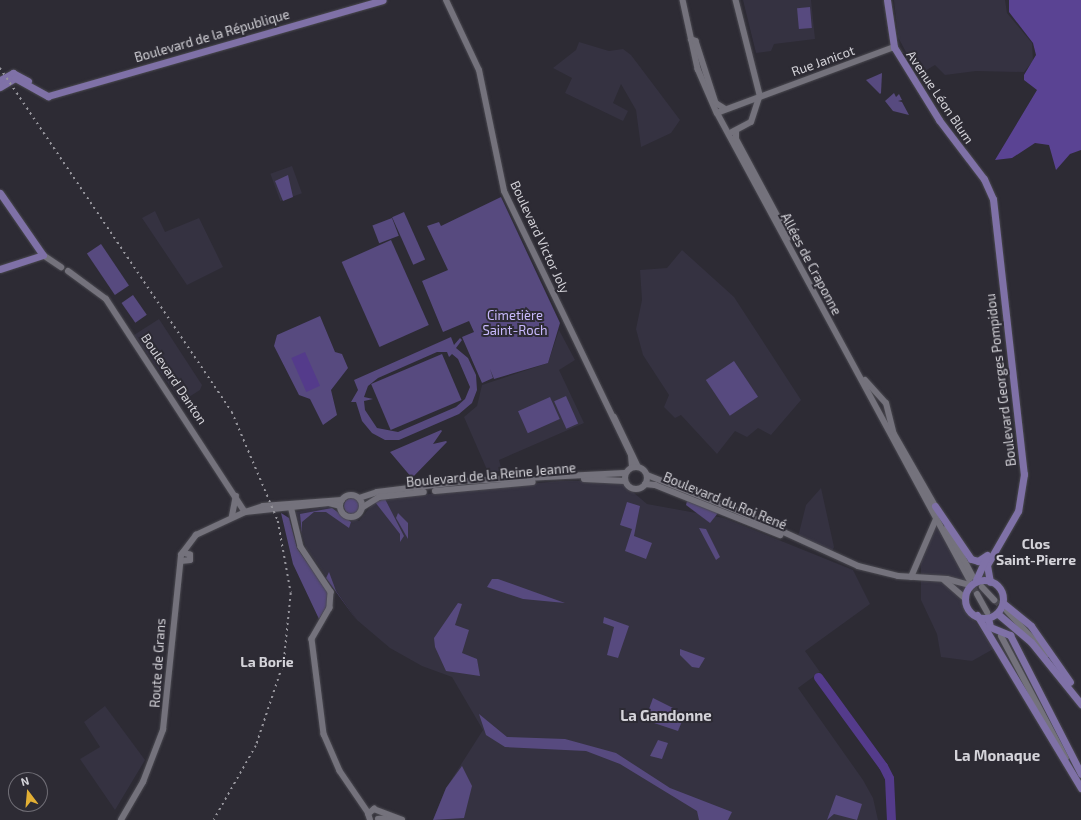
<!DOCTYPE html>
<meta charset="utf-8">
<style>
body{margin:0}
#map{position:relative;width:1081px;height:820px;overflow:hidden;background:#2d2b34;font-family:"Exo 2",sans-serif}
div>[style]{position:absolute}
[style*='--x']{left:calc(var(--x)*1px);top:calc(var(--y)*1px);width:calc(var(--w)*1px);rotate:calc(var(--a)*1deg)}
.built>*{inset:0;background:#353241;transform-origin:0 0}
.green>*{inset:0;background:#574a7f;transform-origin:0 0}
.round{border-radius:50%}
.forest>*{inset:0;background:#5a4393}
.water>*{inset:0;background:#543b8b;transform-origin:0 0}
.river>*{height:9px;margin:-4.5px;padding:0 4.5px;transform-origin:4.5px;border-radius:4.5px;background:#543b8b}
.secondary-tunnel>*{height:6px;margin-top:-3px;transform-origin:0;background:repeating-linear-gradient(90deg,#46444d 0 6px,transparent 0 9px)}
.roads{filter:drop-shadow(0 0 1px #4a4950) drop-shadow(0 0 1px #4a4950)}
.tertiary>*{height:5.5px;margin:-2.75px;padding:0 2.75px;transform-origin:2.75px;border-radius:2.75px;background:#74727c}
.secondary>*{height:6px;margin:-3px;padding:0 3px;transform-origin:3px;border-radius:3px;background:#74727c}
.secondary>.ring{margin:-3px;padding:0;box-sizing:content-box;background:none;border:6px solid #74727c;border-radius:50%}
.primary>*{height:7px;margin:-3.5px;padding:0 3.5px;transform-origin:3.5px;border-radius:3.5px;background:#7f71a7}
.primary>.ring{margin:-3.5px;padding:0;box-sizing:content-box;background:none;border:7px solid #7f71a7;border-radius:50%}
.rail>*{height:1.5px;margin-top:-0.75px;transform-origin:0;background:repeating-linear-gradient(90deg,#96959c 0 2px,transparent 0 6px)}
span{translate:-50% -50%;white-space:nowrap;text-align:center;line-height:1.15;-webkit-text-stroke:4px #2d2b34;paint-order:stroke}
.street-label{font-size:13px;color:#d4d3d9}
.park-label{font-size:13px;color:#c9bafd}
.neighbourhood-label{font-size:14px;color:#d4d3d9;font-weight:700}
.quarter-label{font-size:15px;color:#d4d3d9;font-weight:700}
.north{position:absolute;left:8px;top:772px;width:40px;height:40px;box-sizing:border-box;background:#2d2b34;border:1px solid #706e76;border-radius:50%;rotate:344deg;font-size:11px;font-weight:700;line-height:16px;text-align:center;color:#d4d3d9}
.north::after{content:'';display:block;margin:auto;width:14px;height:18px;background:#e2af34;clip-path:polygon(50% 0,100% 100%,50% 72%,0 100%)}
</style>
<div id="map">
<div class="built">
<i style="clip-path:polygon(743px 0,811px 0,815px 39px,774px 44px,771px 51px,756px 53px)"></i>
<i style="clip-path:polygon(894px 0,1005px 0,1007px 13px,1032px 43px,1033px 61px,1024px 72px,976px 71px,945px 75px,935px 65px,918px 75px,898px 37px)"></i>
<i style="clip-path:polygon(579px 42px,609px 51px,623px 49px,631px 55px,680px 120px,671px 133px,641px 147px,636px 110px,621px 84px,613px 103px,628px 111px,623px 121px,565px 93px,572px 78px,553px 68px,576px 50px)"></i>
<i style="left:292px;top:166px;width:29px;height:23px;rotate:70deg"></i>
<i style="clip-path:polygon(155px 211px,165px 232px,199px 218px,223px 267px,187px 285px,142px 218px)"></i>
<i style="clip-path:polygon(682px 250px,734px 297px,801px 400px,771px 435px,758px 428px,747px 437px,735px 431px,717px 454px,681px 415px,675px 418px,664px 407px,669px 395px,643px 355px,636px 329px,642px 300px,640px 270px,667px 268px)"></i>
<i style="clip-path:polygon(159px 319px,202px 385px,200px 390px,181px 402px,134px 335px)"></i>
<i style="clip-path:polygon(559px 330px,575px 360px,559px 370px,584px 423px,499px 460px,502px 471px,488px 472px,464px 417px,477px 406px,482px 385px,548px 363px)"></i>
<i style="clip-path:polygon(559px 481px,620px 481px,647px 504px,724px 518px,853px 570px,870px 604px,805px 651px,820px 672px,798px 688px,863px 780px,873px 798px,878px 820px,433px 820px,446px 788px,483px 730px,452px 677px,422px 666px,390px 648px,357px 620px,306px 548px,296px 512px,329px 506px,359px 521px,375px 501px,389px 498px)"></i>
<i style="clip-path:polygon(821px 488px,834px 547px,831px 554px,798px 537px,806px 505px)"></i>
<i style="clip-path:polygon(937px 522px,969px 583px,963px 593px,963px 606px,995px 648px,972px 661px,941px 657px,937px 634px,921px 600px,921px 560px)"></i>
<i style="clip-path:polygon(105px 706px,145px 760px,115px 810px,80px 759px,100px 747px,84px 722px)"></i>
</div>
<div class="green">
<i style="left:810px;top:7px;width:21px;height:13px;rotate:85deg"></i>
<i style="clip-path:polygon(882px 73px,881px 93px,880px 94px,866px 80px)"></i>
<i style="clip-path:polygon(894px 93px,896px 97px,899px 94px,902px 100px,898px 101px,902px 102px,909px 115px,893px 111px,885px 101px)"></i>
<i style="clip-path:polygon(288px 175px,293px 197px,283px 201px,275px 181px)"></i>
<i style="clip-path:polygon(501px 197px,560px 323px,548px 363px,494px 379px,490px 369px,493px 378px,482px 383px,462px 337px,474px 332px,469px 321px,443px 332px,422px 281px,448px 270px,427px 226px,439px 222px,441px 226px)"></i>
<i style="left:404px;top:212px;width:52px;height:13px;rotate:66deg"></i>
<i style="left:392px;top:218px;width:19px;height:21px;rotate:69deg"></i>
<i style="left:391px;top:240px;width:93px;height:54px;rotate:66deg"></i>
<i style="left:101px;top:244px;width:50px;height:17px;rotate:56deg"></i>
<i style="left:133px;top:295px;width:24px;height:14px;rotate:55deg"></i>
<i style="clip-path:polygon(320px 316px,335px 352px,342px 354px,348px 368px,331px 390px,337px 415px,323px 425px,310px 399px,299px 395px,274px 346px,277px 335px)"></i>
<i style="clip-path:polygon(evenodd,451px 337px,454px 345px,460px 338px,462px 340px,456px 348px,468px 358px,476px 375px,477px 390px,472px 403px,459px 414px,399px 440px,385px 440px,372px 433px,362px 421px,356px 402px,351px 402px,358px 390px,354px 380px,451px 337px,437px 352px,447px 352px,449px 357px,452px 354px,458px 359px,470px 387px,465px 399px,456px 407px,398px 432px,377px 428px,365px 410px,364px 401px,373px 399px,364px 397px,368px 386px,378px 378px,437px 352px)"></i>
<i style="left:442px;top:354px;width:50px;height:77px;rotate:67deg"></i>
<i style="left:734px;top:361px;width:43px;height:34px;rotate:56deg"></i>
<i style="left:566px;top:396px;width:30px;height:13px;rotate:66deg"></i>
<i style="left:550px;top:397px;width:24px;height:35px;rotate:66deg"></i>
<i style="clip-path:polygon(441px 430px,442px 431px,433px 444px,446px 441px,447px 442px,412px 478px,390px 452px)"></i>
<i class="round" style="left:344px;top:498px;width:16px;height:16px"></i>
<i style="clip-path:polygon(385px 499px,404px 536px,400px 542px,400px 534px,375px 502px)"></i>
<i style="clip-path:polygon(687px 501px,718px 513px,710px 523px,686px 505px)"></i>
<i style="clip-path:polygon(627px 502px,640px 506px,634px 536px,652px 543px,646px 559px,625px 551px,632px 529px,620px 525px)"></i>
<i style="clip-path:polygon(332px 508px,351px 522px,349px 528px,326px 512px,314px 512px,302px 522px,302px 534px,300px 514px)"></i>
<i style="clip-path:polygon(281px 513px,289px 518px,297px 548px,327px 591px,327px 606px,319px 619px,293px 564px)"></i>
<i style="clip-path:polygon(398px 513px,408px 523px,408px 539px,396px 518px)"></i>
<i style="clip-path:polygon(699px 528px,706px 529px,720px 557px,716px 560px)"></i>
<i style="clip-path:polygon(329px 572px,336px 591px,358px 622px,326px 578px)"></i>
<i style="clip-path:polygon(492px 579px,498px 579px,565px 603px,523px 599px,487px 587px)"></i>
<i style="clip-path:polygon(458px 603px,462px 604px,455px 625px,469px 630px,462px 653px,477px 659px,480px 676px,446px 671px,435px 647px,434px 638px)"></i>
<i style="clip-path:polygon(604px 617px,629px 626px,618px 658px,607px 655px,614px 627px,603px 623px)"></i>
<i style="clip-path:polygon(680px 649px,705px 658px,699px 668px,692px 667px,680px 655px)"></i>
<i style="clip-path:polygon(653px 698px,685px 714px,678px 731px,645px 720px)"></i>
<i style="clip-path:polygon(479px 714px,507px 737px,565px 739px,616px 753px,670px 788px,732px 812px,728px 820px,699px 820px,697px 811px,620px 764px,586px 751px,505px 747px,486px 735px)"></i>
<i style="clip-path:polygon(658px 740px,668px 743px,662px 759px,650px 756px)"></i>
<i style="clip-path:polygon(462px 766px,472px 786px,464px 818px,433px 820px,446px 788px)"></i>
<i style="clip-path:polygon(836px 795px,862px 804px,857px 820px,834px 814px,827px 820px)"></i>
</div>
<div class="forest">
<i style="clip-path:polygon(1009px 0,1081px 0,1081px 150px,1070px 154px,1056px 170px,1049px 145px,1035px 143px,1012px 158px,995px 160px,1037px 90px,1024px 80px,1024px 75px,1036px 55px,1033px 43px,1009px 12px)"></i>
</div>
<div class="water">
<i style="left:305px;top:352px;width:37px;height:15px;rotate:66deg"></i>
</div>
<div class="river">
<i style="--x:818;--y:677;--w:110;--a:53.9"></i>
<i style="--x:883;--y:766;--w:13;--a:63"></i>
<i style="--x:889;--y:778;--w:42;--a:87.3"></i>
</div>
<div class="secondary-tunnel">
<i style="--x:969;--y:579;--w:17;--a:62"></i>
<i style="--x:994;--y:600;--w:17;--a:40"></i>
</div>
<div class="roads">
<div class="tertiary">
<i style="--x:683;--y:0;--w:71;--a:77.7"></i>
<i style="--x:698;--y:69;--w:48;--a:66.6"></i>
<i style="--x:736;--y:0;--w:98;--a:75.8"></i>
<i style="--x:691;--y:39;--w:5;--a:22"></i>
<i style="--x:696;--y:41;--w:65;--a:72.1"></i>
<i style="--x:716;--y:103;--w:9;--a:32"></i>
<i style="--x:291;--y:506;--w:42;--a:76.3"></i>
<i style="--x:301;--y:547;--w:54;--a:56.3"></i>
<i style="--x:331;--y:592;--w:16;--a:94"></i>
<i style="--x:330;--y:608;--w:36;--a:120"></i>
<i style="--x:312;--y:639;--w:96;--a:82.8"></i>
<i style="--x:324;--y:734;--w:40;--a:66.6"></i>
<i style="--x:340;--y:771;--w:50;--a:55.7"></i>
<i style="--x:232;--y:516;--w:20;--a:-79"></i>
<i style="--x:181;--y:561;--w:9;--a:-6"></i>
<i style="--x:190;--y:560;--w:5;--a:-90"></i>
<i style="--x:190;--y:555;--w:7;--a:-164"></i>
<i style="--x:378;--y:819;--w:15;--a:-4"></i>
<i style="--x:121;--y:820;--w:44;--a:-59.9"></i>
<i style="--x:143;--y:782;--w:56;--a:-69"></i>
<i style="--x:163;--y:730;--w:176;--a:-84.1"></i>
<i style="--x:181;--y:555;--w:25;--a:-53"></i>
<i style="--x:196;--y:535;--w:54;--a:-25.1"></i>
<i style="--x:370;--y:820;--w:6;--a:-108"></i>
<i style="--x:368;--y:814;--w:8;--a:-40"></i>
<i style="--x:374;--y:809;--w:30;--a:21"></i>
</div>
<div class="secondary">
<i style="--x:446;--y:0;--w:77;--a:64.8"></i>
<i style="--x:479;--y:70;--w:124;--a:78.3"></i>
<i style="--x:504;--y:191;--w:293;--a:64.3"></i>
<i style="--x:631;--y:455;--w:12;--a:85"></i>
<i style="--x:894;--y:47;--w:189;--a:159.6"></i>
<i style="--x:717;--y:113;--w:530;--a:61.6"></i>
<i style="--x:736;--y:131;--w:8;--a:90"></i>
<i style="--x:736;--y:139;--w:112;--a:61.8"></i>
<i style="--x:732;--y:132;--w:21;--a:-28"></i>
<i style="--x:751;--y:122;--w:28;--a:-72"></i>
<i style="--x:43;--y:255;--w:22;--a:34"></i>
<i style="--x:68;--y:271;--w:47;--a:36.4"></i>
<i style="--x:106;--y:299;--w:254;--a:56.9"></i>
<i style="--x:865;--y:380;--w:31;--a:48"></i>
<i style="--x:886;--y:403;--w:32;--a:76"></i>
<i style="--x:894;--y:434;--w:86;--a:60.2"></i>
<i style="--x:614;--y:417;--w:55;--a:64.4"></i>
<i class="ring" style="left:625px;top:467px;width:16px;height:16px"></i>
<i style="--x:647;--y:475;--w:92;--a:21.6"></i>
<i style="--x:733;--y:509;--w:137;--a:24.5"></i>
<i style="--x:858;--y:566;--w:41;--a:14"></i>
<i style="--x:898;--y:576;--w:49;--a:3.5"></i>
<i style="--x:947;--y:579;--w:23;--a:15"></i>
<i style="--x:584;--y:479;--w:41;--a:2.8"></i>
<i style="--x:645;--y:484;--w:10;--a:6"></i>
<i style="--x:655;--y:485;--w:135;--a:21.8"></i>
<i style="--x:435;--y:491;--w:98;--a:-5.2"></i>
<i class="ring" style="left:340px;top:495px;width:16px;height:16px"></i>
<i style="--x:359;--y:498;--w:19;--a:-18"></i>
<i style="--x:377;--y:492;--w:90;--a:-7"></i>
<i style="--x:466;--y:481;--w:159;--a:-2.9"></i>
<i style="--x:363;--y:507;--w:19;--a:-32"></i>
<i style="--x:379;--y:497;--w:45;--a:-6.3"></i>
<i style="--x:245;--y:512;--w:19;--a:-18"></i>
<i style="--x:263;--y:506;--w:79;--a:-4.3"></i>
<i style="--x:245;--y:512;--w:84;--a:-6.1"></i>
<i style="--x:329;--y:503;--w:11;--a:15"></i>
<i style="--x:947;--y:528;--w:55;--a:62"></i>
<i style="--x:911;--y:577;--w:63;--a:-66.7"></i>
<i style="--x:944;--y:580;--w:28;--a:41"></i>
<i style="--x:982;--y:587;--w:18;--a:47"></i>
<i style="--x:977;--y:594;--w:21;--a:61"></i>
<i style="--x:1007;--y:611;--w:59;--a:47.1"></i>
<i style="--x:1001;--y:636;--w:138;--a:62"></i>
</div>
<div class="primary">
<i style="--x:887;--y:0;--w:48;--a:81.5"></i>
<i style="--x:894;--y:47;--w:86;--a:58.3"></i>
<i style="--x:939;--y:120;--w:74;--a:52.7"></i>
<i style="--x:984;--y:179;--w:22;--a:66"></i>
<i style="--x:993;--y:199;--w:277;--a:83.6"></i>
<i style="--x:1024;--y:474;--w:37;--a:99"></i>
<i style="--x:1018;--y:511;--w:62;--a:119.9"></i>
<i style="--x:987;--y:565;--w:17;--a:80"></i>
<i style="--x:0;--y:80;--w:15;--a:-28"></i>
<i style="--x:13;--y:73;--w:17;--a:28"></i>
<i style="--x:0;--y:87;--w:17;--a:-31"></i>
<i style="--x:15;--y:78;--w:38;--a:29"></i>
<i style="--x:48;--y:96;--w:348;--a:-16"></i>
<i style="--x:0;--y:193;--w:75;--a:55.3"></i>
<i style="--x:43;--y:255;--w:45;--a:162"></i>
<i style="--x:935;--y:506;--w:64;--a:55.8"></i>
<i style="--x:971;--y:559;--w:7;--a:16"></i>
<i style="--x:978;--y:561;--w:11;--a:-34"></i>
<i style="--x:976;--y:580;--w:24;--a:-66"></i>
<i class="ring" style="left:965px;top:580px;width:31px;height:31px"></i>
<i style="--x:1003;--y:603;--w:36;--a:39"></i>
<i style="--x:1031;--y:626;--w:68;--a:55.1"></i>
<i style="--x:998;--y:614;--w:43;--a:40.3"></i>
<i style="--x:1031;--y:642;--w:80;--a:51.1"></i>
<i style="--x:977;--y:615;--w:202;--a:59"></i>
<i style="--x:988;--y:618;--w:9;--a:77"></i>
<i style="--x:990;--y:627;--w:22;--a:22"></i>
<i style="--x:1010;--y:635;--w:156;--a:62.9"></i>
</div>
</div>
<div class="rail">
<i style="--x:0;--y:68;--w:415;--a:56"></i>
<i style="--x:232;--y:412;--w:118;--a:67.1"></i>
<i style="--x:278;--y:521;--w:73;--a:79.8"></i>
<i style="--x:291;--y:593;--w:69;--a:95.8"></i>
<i style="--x:284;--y:662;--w:89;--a:108.4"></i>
<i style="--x:256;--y:746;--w:85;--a:119.6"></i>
</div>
<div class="street-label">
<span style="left:212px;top:36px;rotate:-16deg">Boulevard de la République</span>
<span style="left:823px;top:61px;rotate:-20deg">Rue Janicot</span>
<span style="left:940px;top:97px;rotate:56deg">Avenue Léon Blum</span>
<span style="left:540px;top:237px;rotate:65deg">Boulevard Victor Joly</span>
<span style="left:811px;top:264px;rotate:62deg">Allées de Craponne</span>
<span style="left:174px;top:379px;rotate:56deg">Boulevard Danton</span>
<span style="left:1001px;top:380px;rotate:-97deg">Boulevard Georges Pompidou</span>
<span style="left:491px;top:475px;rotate:-5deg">Boulevard de la Reine Jeanne</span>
<span style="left:725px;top:501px;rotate:22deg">Boulevard du Roi René</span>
<span style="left:158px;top:663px;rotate:-86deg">Route de Grans</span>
</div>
<div class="park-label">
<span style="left:515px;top:323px">Cimetière<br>Saint-Roch</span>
</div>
<div class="neighbourhood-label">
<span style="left:1036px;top:552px">Clos<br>Saint-Pierre</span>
<span style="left:267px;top:662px">La Borie</span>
</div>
<div class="quarter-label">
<span style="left:666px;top:716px">La Gandonne</span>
<span style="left:997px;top:756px">La Monaque</span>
</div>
<div class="north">N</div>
</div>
